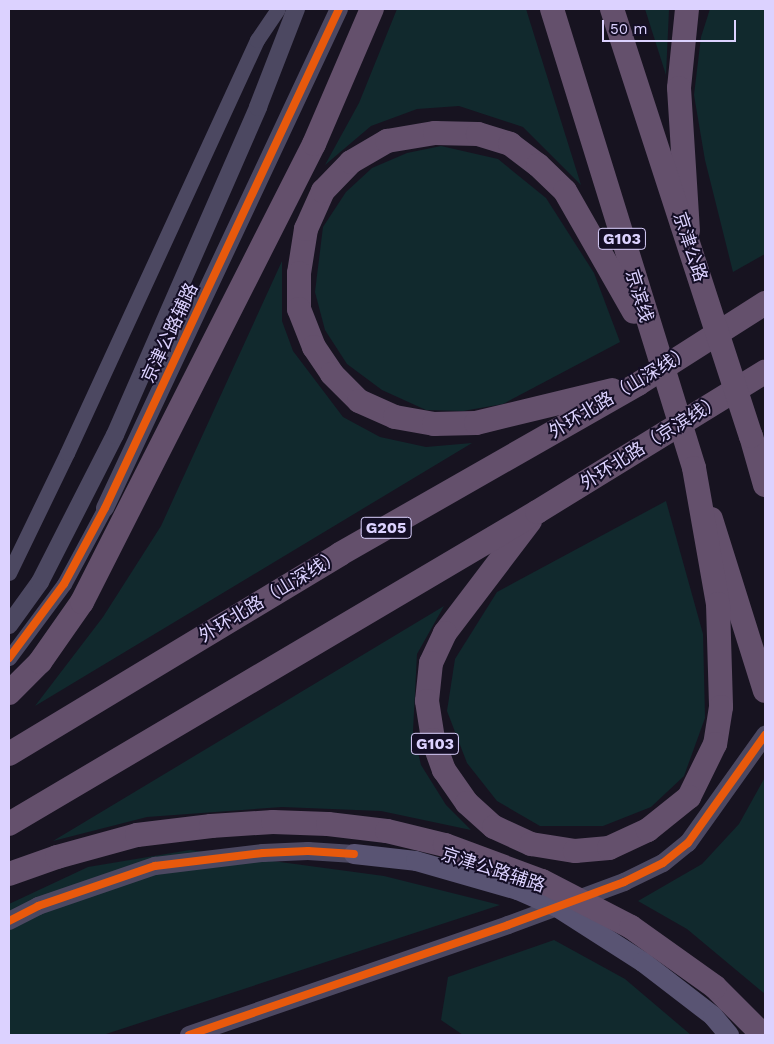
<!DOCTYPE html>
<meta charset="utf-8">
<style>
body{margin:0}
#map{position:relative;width:774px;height:1044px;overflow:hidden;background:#171320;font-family:"Work Sans","Noto Sans SC",sans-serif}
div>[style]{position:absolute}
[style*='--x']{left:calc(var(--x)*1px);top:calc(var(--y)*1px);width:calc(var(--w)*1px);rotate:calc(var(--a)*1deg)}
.green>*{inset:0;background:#11292d}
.minor>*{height:15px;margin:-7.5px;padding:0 7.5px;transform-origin:7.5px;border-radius:7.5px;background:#4c4861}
.tertiary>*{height:18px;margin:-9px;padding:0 9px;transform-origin:9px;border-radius:9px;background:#4c4861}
.secondary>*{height:20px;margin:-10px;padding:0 10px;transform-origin:10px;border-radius:10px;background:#595473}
.trunk>*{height:24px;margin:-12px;padding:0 12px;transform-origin:12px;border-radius:12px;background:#64506c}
.trunk-bridge>*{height:24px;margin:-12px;padding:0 12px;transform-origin:12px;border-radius:12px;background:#64506c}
.cycleway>*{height:8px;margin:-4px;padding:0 4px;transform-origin:4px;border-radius:4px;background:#e8590c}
span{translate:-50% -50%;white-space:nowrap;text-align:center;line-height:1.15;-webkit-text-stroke:4px #140e25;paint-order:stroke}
.shield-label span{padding:1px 4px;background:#140e25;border:1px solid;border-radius:4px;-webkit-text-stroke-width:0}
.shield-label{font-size:16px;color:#dcd2ff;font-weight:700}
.street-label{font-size:18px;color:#dcd2ff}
.frame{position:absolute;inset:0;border:10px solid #dcd2ff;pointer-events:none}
.scale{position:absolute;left:602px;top:20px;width:134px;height:22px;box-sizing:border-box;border:2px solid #dcd2ff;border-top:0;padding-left:6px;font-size:15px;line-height:18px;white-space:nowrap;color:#dcd2ff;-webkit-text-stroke:4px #140e25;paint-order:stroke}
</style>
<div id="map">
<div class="green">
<i style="clip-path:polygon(397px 9px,526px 9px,581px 185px,523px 127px,459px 106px,417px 109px,371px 126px,325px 165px,359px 103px)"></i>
<i style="clip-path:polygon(645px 9px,669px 9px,666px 75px)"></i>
<i style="clip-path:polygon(710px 9px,765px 9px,765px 254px,733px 272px,705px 160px,694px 95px,701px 37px)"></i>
<i style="clip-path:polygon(441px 146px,498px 159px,546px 198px,594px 273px,620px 342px,503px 404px,463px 411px,426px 410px,382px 390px,347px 364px,325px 330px,315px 292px,323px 227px,346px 192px,372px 168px,407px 153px)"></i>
<i style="clip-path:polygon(282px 261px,282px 321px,293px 351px,343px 417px,380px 437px,426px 447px,472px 443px,35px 706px,103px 617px,161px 526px)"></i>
<i style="clip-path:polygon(666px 501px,703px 634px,705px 718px,684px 776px,651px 807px,603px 826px,540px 826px,497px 801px,467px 763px,447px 711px,455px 659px,497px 592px)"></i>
<i style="clip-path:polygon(444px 606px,417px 654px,413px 731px,421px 765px,446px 805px,471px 830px,381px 811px,282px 807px,147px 817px,53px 841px)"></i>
<i style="clip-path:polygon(764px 779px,765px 782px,765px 994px,687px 929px,638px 901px,702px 864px,739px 824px)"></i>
<i style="clip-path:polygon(190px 850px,384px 876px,500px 905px,103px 1035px,9px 1035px,9px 904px,88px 867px)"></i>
<i style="clip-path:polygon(554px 940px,625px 979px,691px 1035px,463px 1035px,441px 1020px,448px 977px)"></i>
</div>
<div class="minor">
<i style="--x:9;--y:573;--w:133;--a:-64.2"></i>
<i style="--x:67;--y:453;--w:455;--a:-65.3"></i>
<i style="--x:257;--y:40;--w:37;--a:-56"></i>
<i style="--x:9;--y:658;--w:92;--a:-53.4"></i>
<i style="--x:64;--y:584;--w:86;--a:-61.7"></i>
</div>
<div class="tertiary">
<i style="--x:105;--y:508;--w:551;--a:-64.88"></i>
<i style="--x:9;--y:625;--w:53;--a:-54.2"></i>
<i style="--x:40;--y:582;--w:165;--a:-63"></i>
<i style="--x:115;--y:435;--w:358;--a:-66.4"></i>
<i style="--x:258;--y:107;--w:105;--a:-68.8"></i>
<i style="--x:9;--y:921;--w:33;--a:-27"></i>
<i style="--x:38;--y:906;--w:124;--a:-18.9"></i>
<i style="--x:155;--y:866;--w:109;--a:-6.9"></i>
<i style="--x:263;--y:853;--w:45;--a:-2.5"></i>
<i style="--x:308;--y:851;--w:46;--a:3.7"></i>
<i style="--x:189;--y:1035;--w:337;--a:-19"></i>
<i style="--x:508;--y:925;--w:124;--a:-20.3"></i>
<i style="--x:624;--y:882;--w:43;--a:-26"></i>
<i style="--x:663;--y:863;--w:32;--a:-39"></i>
<i style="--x:688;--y:843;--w:133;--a:-54.5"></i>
</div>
<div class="secondary">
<i style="--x:354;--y:854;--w:62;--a:6.4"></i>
<i style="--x:416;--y:861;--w:106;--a:15.9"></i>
<i style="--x:518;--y:890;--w:43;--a:23.6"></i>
<i style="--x:557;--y:907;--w:102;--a:32.6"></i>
<i style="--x:643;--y:962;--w:88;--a:37.6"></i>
<i style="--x:713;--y:1016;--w:25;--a:50"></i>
</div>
<div class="trunk">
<i style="--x:687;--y:9;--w:79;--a:95.8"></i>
<i style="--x:679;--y:88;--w:143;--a:86.4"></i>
<i style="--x:306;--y:229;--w:45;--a:99"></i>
<i style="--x:299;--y:273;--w:36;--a:90"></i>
<i style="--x:299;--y:309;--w:41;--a:68.5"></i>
<i style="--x:314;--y:347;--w:32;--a:56"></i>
<i style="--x:332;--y:374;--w:38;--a:45"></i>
<i style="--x:359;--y:401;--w:39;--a:24"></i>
<i style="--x:395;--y:417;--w:40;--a:10"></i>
<i style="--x:434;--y:424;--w:42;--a:-1.4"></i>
<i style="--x:476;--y:423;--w:140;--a:-13.6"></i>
<i style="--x:751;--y:436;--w:51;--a:74.1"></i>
<i style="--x:711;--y:519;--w:180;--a:72.6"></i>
<i style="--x:530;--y:521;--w:141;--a:127.2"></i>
<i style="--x:445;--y:633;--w:33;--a:115"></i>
<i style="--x:431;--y:663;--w:38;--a:96"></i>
<i style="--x:427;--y:701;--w:39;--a:81"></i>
<i style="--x:433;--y:740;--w:32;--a:70"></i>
<i style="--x:444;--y:770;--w:40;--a:55.1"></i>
<i style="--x:467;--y:803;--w:36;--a:42"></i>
<i style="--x:494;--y:827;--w:41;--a:24.7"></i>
<i style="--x:531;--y:844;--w:45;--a:9"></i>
<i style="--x:575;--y:851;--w:34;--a:-5"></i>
<i style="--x:609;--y:848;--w:43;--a:-24.8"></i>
<i style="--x:9;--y:693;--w:44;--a:-45"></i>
<i style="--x:40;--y:662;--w:73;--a:-55"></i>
<i style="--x:82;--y:602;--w:513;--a:-63.14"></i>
<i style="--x:314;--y:144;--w:147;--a:-66.8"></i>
<i style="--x:9;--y:754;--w:387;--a:-31.1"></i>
<i style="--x:340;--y:554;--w:343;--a:-29.7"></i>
<i style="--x:638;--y:384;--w:151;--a:-32.5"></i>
<i style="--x:9;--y:824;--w:613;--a:-30.58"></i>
<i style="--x:537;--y:512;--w:268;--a:-31.6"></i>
<i style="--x:9;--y:874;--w:51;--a:-19.5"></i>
<i style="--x:57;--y:857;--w:83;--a:-15.4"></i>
<i style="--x:137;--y:835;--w:75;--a:-6.9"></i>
<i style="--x:211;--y:826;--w:62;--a:-3.7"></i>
<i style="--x:273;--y:822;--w:55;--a:2.1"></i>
<i style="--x:328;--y:824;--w:59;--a:6.8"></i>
<i style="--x:387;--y:831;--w:60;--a:13.6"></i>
<i style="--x:715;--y:987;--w:68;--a:45"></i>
</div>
<div class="trunk-bridge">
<i style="--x:552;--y:9;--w:480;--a:72.8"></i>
<i style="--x:694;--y:468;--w:138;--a:80"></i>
<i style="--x:718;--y:604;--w:103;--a:88.3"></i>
<i style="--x:721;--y:707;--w:37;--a:99"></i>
<i style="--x:715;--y:744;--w:59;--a:116.1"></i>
<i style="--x:689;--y:797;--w:53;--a:141.2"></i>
<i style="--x:612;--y:9;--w:449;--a:72"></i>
<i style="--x:306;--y:229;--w:42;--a:-65.9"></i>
<i style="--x:323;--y:191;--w:40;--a:-46"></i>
<i style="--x:351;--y:162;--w:42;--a:-30.3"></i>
<i style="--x:387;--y:141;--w:49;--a:-9.5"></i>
<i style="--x:435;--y:133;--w:43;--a:1.3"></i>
<i style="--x:478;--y:134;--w:34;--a:17"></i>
<i style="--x:510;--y:144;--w:35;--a:37"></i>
<i style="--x:538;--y:165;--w:37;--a:44"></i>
<i style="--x:565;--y:191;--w:139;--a:60.3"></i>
<i style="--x:445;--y:845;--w:103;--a:20.4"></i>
<i style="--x:542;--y:881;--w:100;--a:27.3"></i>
<i style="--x:631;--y:927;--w:103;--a:35.5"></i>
</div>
<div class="cycleway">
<i style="--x:9;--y:658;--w:92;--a:-53.4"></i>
<i style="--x:64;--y:584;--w:86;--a:-61.7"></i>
<i style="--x:105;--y:508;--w:551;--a:-64.88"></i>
<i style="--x:9;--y:921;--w:33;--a:-27"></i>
<i style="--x:38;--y:906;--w:124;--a:-18.9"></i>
<i style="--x:155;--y:866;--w:109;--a:-6.9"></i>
<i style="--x:263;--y:853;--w:45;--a:-2.5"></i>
<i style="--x:308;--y:851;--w:46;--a:3.7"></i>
<i style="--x:189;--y:1035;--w:337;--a:-19"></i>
<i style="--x:508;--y:925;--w:124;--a:-20.3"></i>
<i style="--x:624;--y:882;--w:43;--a:-26"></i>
<i style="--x:663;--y:863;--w:32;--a:-39"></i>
<i style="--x:688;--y:843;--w:133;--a:-54.5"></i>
</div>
<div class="shield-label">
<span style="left:622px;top:239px">G103</span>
<span style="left:386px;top:528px">G205</span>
<span style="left:435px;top:744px">G103</span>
</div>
<div class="street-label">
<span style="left:690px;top:247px;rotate:72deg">京津公路</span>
<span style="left:639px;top:296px;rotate:73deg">京滨线</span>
<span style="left:170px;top:333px;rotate:-65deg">京津公路辅路</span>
<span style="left:620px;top:392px;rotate:-31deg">外环北路（山深线）</span>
<span style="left:651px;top:442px;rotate:-32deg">外环北路（京滨线）</span>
<span style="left:270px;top:596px;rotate:-31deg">外环北路（山深线）</span>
<span style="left:493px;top:870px;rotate:18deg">京津公路辅路</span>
</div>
<div class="frame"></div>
<div class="scale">50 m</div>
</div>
